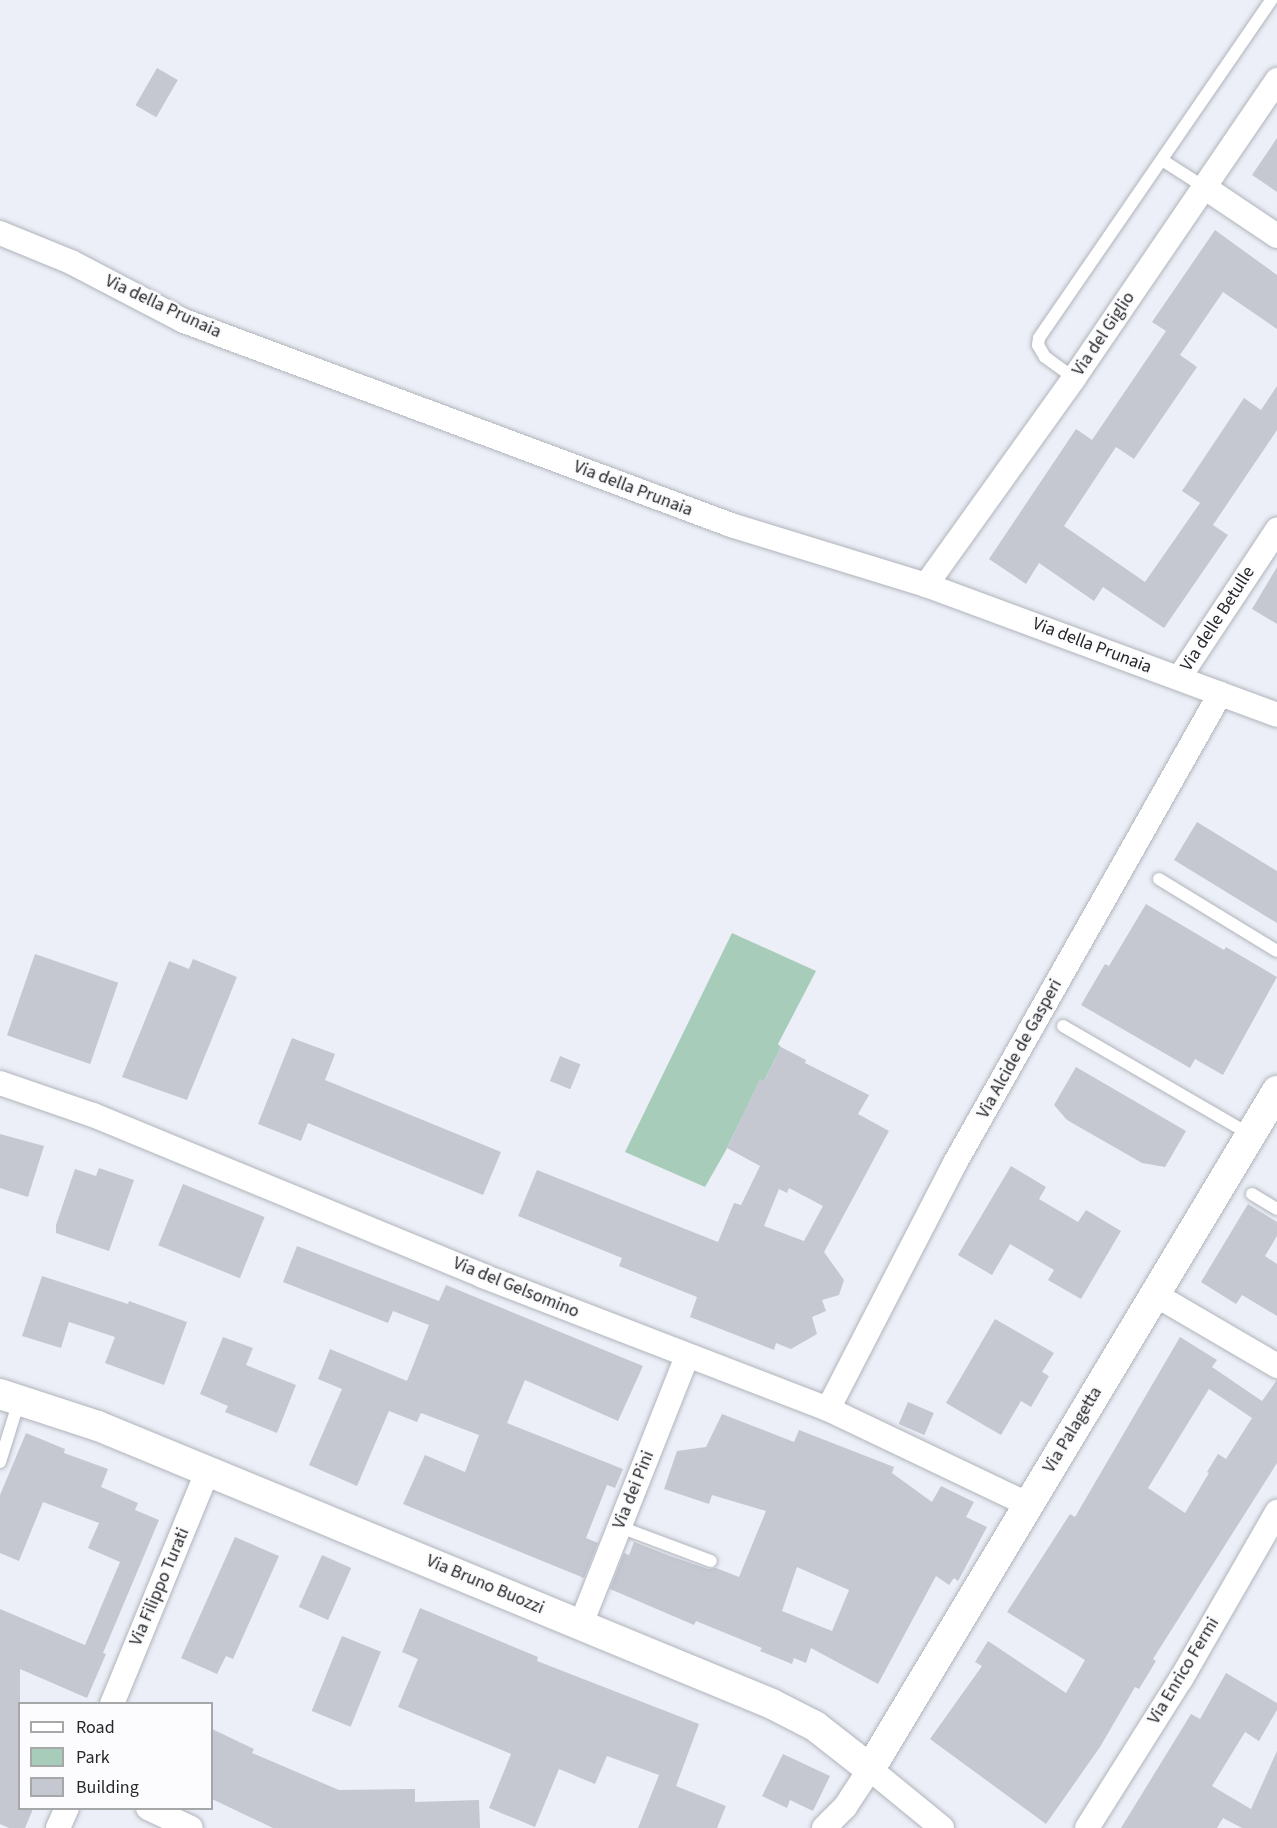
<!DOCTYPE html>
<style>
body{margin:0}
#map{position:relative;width:1277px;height:1828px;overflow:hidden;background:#eceff7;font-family:"Source Sans 3",sans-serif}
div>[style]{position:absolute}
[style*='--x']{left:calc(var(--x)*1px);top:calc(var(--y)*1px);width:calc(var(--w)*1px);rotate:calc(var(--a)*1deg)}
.green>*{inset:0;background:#a7ccb9}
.building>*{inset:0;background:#c5c8d0;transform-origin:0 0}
.roads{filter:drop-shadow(0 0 2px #b0b4bb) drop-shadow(0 0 2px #b0b4bb)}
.service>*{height:12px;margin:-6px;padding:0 6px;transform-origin:6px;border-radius:6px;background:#fff}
.minor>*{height:24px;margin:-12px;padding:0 12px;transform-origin:12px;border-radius:12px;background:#fff}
.tertiary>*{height:30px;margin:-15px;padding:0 15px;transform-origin:15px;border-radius:15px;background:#fff}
span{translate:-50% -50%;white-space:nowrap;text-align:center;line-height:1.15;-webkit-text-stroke:5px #fcfcfe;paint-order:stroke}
.street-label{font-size:18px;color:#26282a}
.legend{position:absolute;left:18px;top:1702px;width:195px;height:108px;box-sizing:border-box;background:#fcfcfe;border:2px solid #a6a7a9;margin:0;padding:8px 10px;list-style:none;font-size:18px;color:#26282a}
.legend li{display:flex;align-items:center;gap:12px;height:30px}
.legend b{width:30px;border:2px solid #a6a7a9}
</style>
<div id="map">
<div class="green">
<i style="clip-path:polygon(732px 933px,816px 971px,778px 1044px,781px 1047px,764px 1081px,760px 1080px,725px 1152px,705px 1187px,625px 1152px)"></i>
</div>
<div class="building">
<i style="left:157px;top:68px;width:24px;height:43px;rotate:30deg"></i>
<i style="clip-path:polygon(1277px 138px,1277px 192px,1252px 175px)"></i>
<i style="clip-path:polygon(1215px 230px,1277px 275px,1277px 329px,1223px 292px,1180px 355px,1197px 367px,1134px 459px,1116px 447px,1064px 526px,1145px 582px,1200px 503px,1182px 491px,1244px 398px,1261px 410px,1277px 386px,1277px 430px,1213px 525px,1228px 535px,1164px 628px,1103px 587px,1094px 601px,1039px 563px,1026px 584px,989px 559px,1076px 429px,1092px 440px,1166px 331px,1152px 322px)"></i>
<i style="clip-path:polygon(1277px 567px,1277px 624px,1252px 609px)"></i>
<i style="clip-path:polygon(1197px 822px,1277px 871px,1277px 923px,1174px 860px)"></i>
<i style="clip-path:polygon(1146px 904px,1224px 950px,1226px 947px,1277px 977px,1223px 1075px,1195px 1059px,1190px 1068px,1081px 1005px,1105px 964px,1109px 966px)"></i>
<i style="left:35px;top:954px;width:88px;height:86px;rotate:19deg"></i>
<i style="clip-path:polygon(193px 959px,237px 977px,187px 1100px,122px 1077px,169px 961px,189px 969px)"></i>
<i style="clip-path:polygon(292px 1038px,335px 1054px,325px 1080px,501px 1152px,483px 1195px,308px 1123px,301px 1141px,258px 1124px)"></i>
<i style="clip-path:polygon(evenodd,781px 1047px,806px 1060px,805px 1063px,869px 1095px,858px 1114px,889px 1131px,824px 1252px,844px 1280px,839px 1295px,822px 1300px,826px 1311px,812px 1317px,817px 1334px,791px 1349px,776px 1343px,774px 1350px,690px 1317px,697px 1297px,619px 1266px,622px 1258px,518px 1216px,537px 1170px,718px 1242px,734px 1203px,741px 1205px,760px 1166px,727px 1148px,760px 1079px,764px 1081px,781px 1047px,789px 1188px,823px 1206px,804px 1241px,764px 1226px,779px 1189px,787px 1193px,789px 1188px)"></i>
<i style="left:560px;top:1056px;width:22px;height:27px;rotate:22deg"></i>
<i style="clip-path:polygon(1076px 1067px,1186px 1131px,1165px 1167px,1142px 1163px,1067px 1120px,1054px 1105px)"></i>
<i style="clip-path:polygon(0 1134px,44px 1146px,28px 1197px,0 1188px)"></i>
<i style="clip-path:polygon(1011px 1166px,1046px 1187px,1039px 1199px,1078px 1222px,1086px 1210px,1121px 1231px,1081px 1299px,1048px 1280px,1054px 1270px,1010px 1244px,992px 1275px,958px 1255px)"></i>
<i style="clip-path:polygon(99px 1168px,134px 1180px,109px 1251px,56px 1233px,56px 1225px,75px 1169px,96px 1176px)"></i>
<i style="left:183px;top:1184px;width:88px;height:66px;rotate:22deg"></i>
<i style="clip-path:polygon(1248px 1204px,1277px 1222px,1277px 1236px,1265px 1256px,1277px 1264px,1277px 1316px,1242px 1295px,1236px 1304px,1201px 1282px)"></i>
<i style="clip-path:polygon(297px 1246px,439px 1301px,446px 1285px,643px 1366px,618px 1421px,525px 1380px,507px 1423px,623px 1469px,615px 1488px,607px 1485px,586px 1538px,598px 1543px,584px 1578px,403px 1504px,425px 1455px,465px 1472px,479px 1435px,421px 1413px,417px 1422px,389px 1411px,357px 1486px,309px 1465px,342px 1389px,318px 1379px,330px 1349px,407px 1381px,429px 1325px,393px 1311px,388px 1323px,283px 1282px)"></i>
<i style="clip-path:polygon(42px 1276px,128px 1304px,129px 1301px,187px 1322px,164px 1385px,105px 1363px,115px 1337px,69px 1322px,61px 1348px,22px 1336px)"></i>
<i style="clip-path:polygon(995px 1319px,1054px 1353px,1042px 1372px,1049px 1376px,1031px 1407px,1021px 1401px,1001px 1435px,946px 1403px)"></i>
<i style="clip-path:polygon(223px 1337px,253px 1348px,246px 1365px,296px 1385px,277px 1433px,225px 1412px,228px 1406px,200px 1394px)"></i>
<i style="clip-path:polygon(evenodd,1180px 1337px,1217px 1360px,1212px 1367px,1262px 1401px,1277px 1380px,1277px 1463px,1153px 1659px,1156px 1661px,1139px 1689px,1135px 1687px,1100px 1747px,1046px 1824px,930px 1739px,982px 1666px,975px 1662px,988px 1641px,1066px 1693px,1085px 1660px,1007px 1612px,1070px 1514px,1075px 1517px,1180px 1337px,1209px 1389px,1252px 1418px,1226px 1459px,1218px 1454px,1207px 1472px,1209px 1473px,1185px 1513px,1148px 1488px,1209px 1389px)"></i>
<i style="left:908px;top:1402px;width:28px;height:24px;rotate:23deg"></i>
<i style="clip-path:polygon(evenodd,722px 1414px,794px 1442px,799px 1430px,894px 1467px,892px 1473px,932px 1502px,941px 1486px,974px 1502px,966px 1517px,987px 1527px,958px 1581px,954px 1578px,949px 1585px,936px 1576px,878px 1684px,811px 1648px,806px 1663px,794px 1658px,792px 1664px,760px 1651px,762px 1648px,696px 1621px,694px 1625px,610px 1589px,624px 1553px,629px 1555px,634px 1542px,670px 1556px,708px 1569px,716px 1568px,739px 1577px,766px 1511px,712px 1495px,709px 1504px,664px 1489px,677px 1451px,706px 1447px,722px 1414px,797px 1567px,849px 1590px,832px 1631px,782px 1611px,797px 1567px)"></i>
<i style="clip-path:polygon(26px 1433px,65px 1449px,64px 1453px,108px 1469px,101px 1487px,138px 1503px,135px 1510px,159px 1520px,103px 1653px,106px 1654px,87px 1698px,20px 1669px,20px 1809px,33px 1809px,25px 1828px,9px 1828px,0 1824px,0 1609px,85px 1645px,120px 1562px,88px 1548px,99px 1523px,43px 1502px,19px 1561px,0 1553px,0 1495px)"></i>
<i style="clip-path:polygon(235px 1537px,279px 1556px,233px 1659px,226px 1656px,217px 1674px,181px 1658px)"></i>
<i style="left:322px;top:1555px;width:32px;height:57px;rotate:24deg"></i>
<i style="clip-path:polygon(420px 1608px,538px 1657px,537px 1661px,699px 1724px,676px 1786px,726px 1806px,717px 1828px,638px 1828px,659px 1775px,607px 1756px,595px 1784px,559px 1769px,535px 1827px,489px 1808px,511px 1754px,398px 1707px,418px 1659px,402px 1652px)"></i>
<i style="left:342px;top:1636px;width:42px;height:81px;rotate:22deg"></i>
<i style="clip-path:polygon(1226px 1673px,1277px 1703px,1277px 1710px,1259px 1741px,1245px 1732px,1212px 1786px,1251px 1809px,1277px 1751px,1277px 1828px,1242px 1828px,1223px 1818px,1217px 1828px,1121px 1828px,1191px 1714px,1200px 1719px)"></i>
<i style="clip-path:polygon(212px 1729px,254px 1749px,252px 1753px,339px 1790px,415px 1789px,415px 1802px,479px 1800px,480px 1828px,273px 1828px,212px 1799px)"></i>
<i style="clip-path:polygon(783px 1754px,830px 1776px,813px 1811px,790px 1800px,787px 1808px,762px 1796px)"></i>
</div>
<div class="roads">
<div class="service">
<i style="--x:1162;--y:160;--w:50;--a:32.7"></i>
<i style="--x:1074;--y:378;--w:36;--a:-144"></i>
<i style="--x:1045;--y:357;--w:14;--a:-120"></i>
<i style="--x:1038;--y:345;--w:7;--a:-82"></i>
<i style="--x:1039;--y:338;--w:410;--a:-55.5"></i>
<i style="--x:1159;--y:879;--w:138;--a:31.4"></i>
<i style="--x:1063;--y:1026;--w:217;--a:30.1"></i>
<i style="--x:1252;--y:1194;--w:29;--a:31"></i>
<i style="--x:0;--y:1462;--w:64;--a:-72.7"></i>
<i style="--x:620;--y:1527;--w:97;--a:20.5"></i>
</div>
<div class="minor">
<i style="--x:1204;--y:187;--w:88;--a:33.9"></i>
<i style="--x:0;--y:233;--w:77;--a:22.2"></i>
<i style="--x:71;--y:262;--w:127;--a:27.6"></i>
<i style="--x:184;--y:321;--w:584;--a:20.45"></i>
<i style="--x:731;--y:525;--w:204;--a:17.1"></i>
<i style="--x:926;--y:585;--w:374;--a:20.3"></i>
<i style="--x:926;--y:585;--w:254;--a:-54.4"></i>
<i style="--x:1074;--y:378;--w:361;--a:-55.7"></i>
<i style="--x:1179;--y:678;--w:178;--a:-56.5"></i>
<i style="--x:0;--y:1083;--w:98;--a:19"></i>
<i style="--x:93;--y:1115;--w:422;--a:22.4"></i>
<i style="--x:483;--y:1276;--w:370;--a:21.1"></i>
<i style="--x:828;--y:1409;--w:221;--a:25.5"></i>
<i style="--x:1154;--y:1294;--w:143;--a:30.3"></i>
<i style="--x:828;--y:1409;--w:277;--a:-62.7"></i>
<i style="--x:955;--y:1163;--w:539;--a:-60.53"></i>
<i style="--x:581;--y:1624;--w:288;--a:-68.4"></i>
<i style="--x:112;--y:1704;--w:253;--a:-67.7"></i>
<i style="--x:148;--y:1808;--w:47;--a:24.9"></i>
<i style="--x:58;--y:1828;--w:22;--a:-66"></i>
<i style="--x:824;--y:1828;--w:30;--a:-45"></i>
<i style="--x:845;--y:1807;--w:45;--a:-56.7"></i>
<i style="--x:870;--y:1769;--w:93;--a:39.3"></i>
<i style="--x:1087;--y:1828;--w:176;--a:-57.8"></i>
<i style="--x:1181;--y:1679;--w:193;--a:-60.1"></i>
</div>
<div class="tertiary">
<i style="--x:0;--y:1394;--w:103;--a:18.1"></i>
<i style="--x:98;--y:1426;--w:729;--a:22.41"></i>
<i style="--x:772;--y:1704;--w:48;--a:27.1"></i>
<i style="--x:815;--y:1726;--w:70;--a:38"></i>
<i style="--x:870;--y:1769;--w:791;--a:-59.02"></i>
</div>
</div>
<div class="street-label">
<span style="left:163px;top:307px;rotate:25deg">Via della Prunaia</span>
<span style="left:1104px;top:334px;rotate:-56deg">Via del Giglio</span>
<span style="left:633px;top:489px;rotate:21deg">Via della Prunaia</span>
<span style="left:1218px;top:619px;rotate:-57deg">Via delle Betulle</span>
<span style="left:1092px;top:646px;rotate:21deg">Via della Prunaia</span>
<span style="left:1020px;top:1049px;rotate:-61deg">Via Alcide de Gasperi</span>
<span style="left:516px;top:1288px;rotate:22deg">Via del Gelsomino</span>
<span style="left:1073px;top:1430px;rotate:-59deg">Via Palagetta</span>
<span style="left:634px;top:1490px;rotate:-68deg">Via dei Pini</span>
<span style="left:485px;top:1585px;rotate:23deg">Via Bruno Buozzi</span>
<span style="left:160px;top:1587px;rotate:-67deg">Via Filippo Turati</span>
<span style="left:1184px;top:1671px;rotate:-59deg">Via Enrico Fermi</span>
</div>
<ul class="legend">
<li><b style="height:8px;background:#fff"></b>Road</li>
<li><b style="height:16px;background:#a7ccb9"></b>Park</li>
<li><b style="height:16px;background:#c5c8d0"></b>Building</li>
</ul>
</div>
